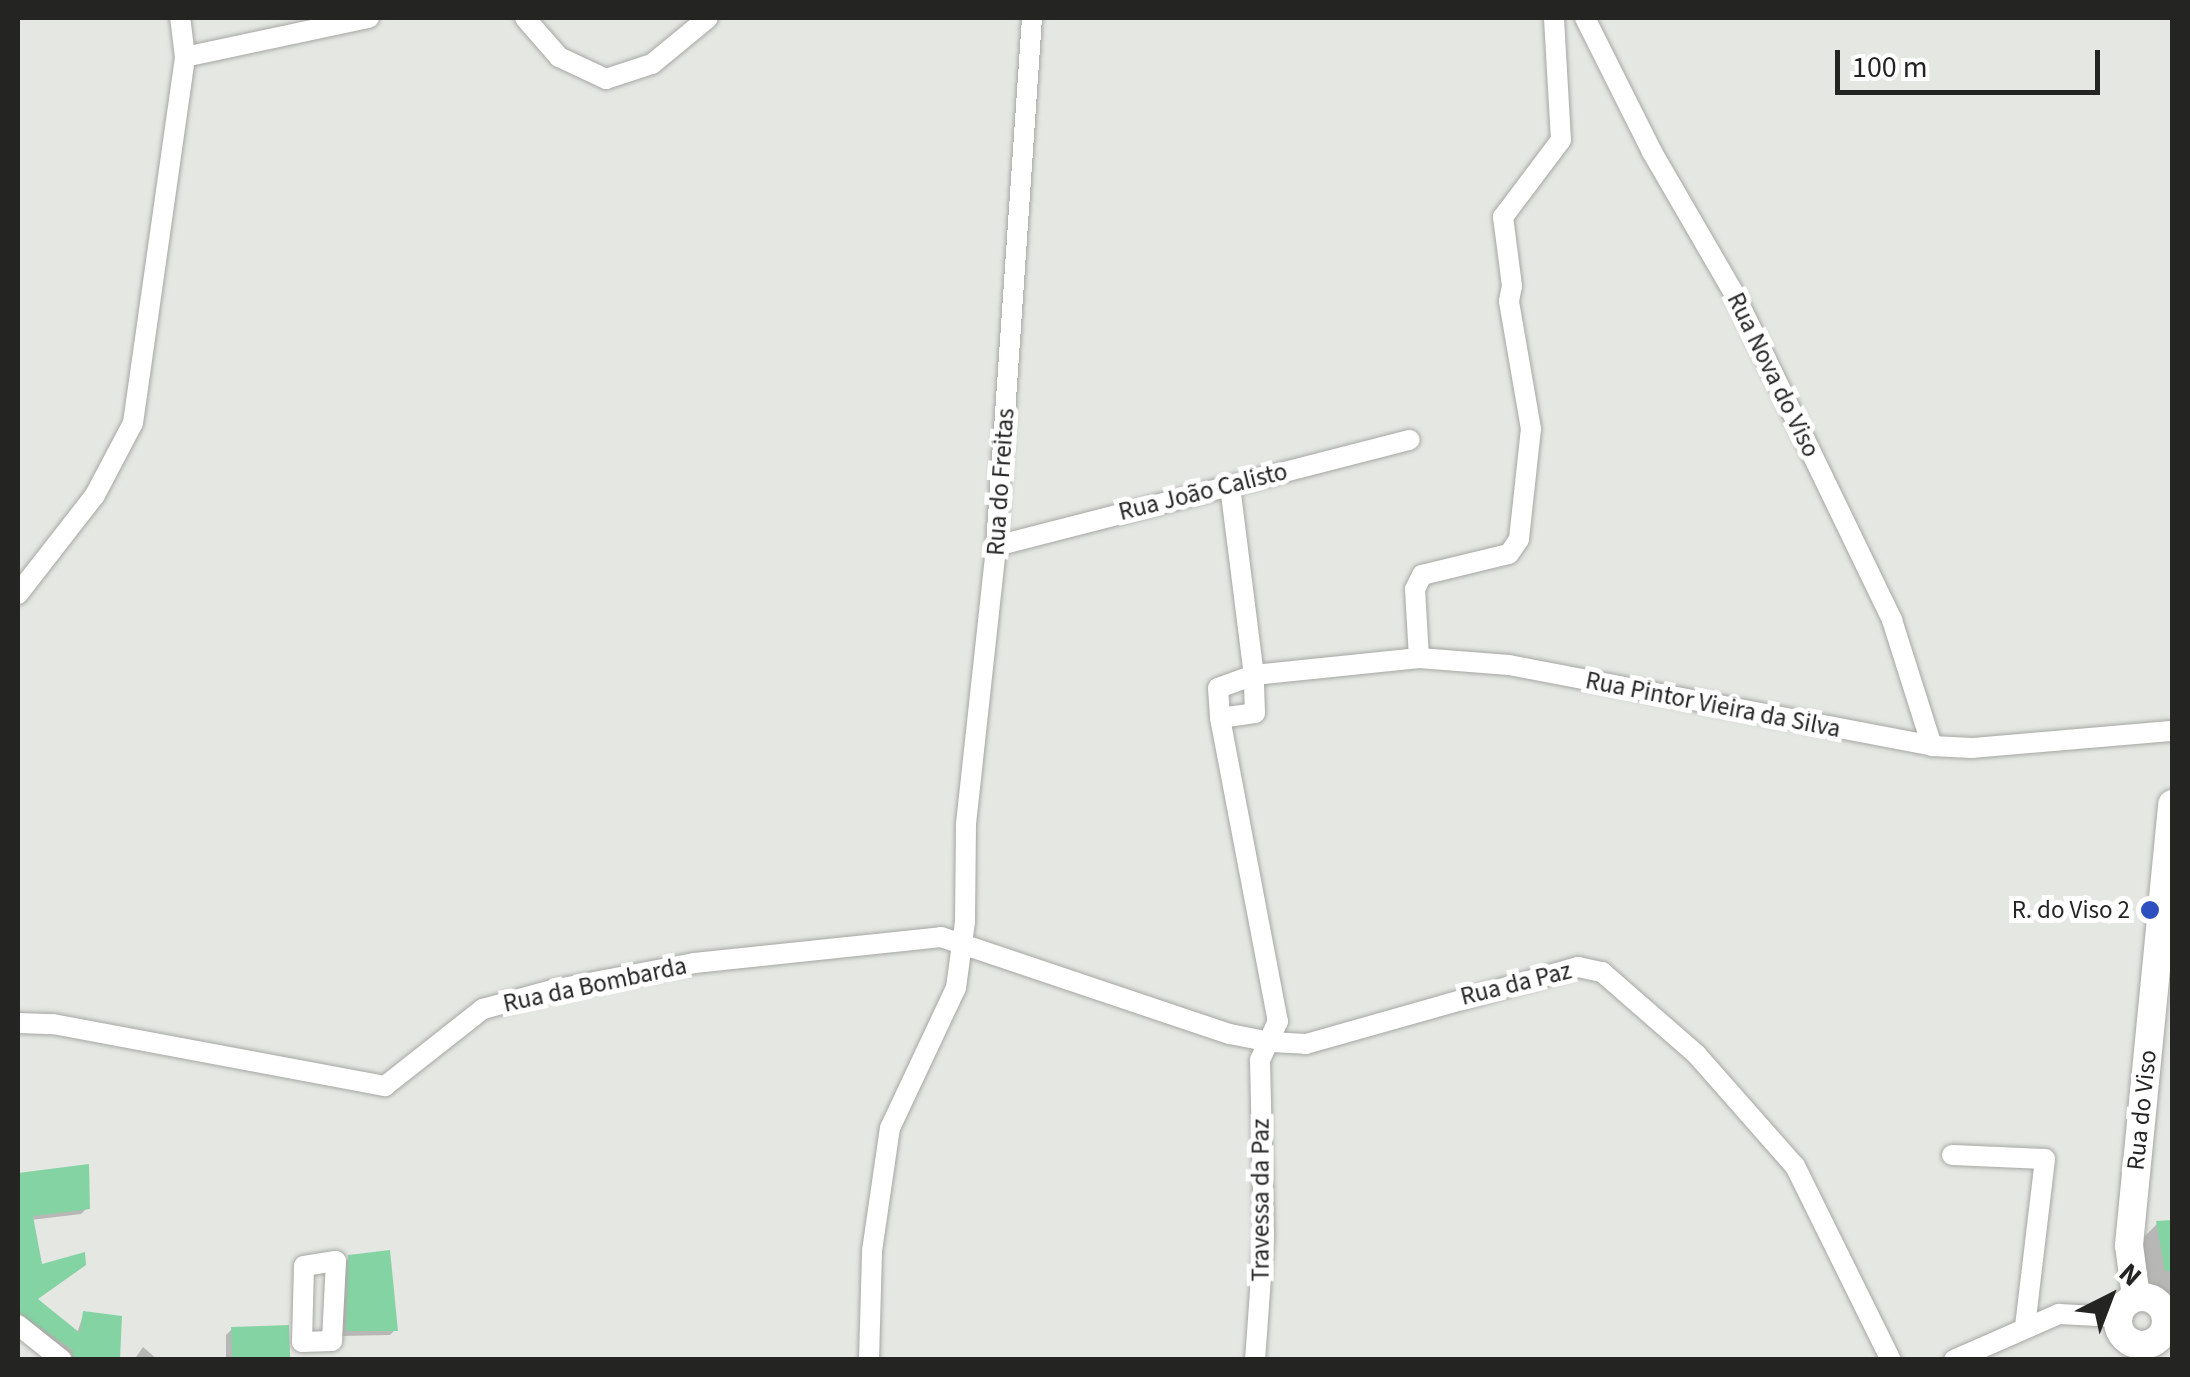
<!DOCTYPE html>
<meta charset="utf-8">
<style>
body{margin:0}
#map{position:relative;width:2190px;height:1377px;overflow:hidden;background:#e5e7e3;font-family:"Source Sans 3",sans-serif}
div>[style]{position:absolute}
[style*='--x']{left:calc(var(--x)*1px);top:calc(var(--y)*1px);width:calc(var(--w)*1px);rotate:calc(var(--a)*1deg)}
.shadow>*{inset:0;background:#0003}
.building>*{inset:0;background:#84d4a3;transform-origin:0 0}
.roads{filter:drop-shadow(0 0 2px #a5a7a3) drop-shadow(0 0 2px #a5a7a3)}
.minor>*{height:20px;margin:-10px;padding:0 10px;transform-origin:10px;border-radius:10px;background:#fff}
.major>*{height:28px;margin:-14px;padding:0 14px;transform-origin:14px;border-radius:14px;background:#fff}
.major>.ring{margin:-14px;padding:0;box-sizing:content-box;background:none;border:28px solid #fff;border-radius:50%}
.dots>*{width:28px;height:28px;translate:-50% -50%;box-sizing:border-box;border:5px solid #fff;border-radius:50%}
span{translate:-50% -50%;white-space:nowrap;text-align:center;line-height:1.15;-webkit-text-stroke:10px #fff;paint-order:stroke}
.street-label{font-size:25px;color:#242423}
.poi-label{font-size:25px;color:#242423}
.right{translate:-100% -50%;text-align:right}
.frame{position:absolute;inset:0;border:20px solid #242423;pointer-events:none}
.north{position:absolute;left:2060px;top:1247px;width:100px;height:100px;-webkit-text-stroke:8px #fff;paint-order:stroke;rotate:42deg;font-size:28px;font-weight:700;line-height:40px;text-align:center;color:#242423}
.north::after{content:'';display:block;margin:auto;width:35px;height:45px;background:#242423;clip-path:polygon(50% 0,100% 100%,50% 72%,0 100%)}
.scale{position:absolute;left:1835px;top:50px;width:265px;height:45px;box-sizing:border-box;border:5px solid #242423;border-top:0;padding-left:12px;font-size:30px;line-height:35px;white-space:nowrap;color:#242423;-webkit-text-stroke:8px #fff;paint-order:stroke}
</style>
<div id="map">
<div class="shadow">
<i style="clip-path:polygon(87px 1167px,87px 1208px,81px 1214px,31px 1220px,36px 1300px,77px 1333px,84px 1313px,118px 1360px,67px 1360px,18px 1319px,18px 1176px)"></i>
<i style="clip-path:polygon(2172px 1222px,2172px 1308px,2147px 1294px,2138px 1243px,2157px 1224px)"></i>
<i style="clip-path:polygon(349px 1258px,395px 1330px,390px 1335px,342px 1336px,344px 1264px)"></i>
<i style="clip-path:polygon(232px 1329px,286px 1360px,226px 1360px,226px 1335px)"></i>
<i style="clip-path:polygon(143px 1347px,158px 1360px,134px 1360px)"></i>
</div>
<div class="building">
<i style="clip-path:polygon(89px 1164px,90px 1209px,33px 1216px,42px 1264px,85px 1252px,86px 1265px,38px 1299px,80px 1333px,83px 1311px,122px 1316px,120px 1360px,75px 1360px,71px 1349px,18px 1312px,18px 1173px)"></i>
<i style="clip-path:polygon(2172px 1220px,2172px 1271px,2165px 1271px,2156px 1221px)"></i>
<i style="clip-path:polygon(390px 1250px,398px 1331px,346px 1331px,348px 1255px)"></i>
<i style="left:289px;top:1325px;width:35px;height:58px;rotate:88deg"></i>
</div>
<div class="roads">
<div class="minor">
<i style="--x:525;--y:18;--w:52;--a:48.9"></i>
<i style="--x:559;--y:57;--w:52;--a:25.1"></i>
<i style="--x:606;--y:79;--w:48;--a:-18.1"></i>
<i style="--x:652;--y:64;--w:72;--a:-39.4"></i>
<i style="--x:1585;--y:18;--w:150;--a:63.4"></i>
<i style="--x:1652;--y:152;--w:168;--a:59.9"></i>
<i style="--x:1736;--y:297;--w:359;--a:64.2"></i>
<i style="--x:1892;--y:620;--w:132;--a:72.4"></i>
<i style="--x:185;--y:57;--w:188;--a:-12"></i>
<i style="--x:1230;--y:486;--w:191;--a:82.8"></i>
<i style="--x:1254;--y:675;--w:166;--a:-5.9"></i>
<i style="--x:1419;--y:658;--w:90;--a:4.4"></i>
<i style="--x:1509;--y:665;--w:431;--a:10.8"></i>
<i style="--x:1932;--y:746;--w:40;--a:2.9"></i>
<i style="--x:1972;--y:748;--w:201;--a:-4.9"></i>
<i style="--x:996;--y:546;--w:427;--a:-14.4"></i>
<i style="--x:18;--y:594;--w:125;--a:-52.1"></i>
<i style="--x:95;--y:495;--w:81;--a:-62.2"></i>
<i style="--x:133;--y:423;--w:370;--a:-81.9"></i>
<i style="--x:185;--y:57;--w:39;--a:-97"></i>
<i style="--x:1419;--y:658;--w:69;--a:-93.3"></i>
<i style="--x:1415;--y:589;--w:16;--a:-63"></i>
<i style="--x:1422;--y:575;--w:89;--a:-13.6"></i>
<i style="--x:1509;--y:554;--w:18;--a:-56"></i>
<i style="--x:1519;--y:539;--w:111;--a:-83.8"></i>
<i style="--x:1531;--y:429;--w:130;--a:-99.8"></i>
<i style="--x:1509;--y:301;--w:15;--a:-79"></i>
<i style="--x:1512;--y:286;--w:70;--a:-97.4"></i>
<i style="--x:1503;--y:217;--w:96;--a:-53"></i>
<i style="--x:1561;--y:140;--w:122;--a:-93.3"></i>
<i style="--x:1220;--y:718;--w:35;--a:-8"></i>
<i style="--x:1255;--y:713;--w:38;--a:-92"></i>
<i style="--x:1254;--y:675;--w:38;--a:160"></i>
<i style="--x:1218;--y:688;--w:30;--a:86"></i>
<i style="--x:1220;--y:718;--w:309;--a:79.2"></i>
<i style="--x:1278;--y:1021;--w:43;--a:114.8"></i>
<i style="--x:1260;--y:1060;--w:175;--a:88.7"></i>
<i style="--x:1264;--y:1235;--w:125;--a:94.1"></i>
<i style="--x:18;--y:1023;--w:35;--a:2"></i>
<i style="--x:53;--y:1024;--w:338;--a:10.6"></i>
<i style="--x:385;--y:1086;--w:125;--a:-38.2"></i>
<i style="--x:483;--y:1009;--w:72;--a:-15.4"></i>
<i style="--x:552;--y:990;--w:146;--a:-10.7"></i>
<i style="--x:695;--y:963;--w:247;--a:-6"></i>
<i style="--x:941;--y:937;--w:305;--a:18.6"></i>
<i style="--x:1230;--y:1034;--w:41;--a:11.3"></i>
<i style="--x:1270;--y:1042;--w:36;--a:3"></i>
<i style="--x:1306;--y:1044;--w:283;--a:-15.8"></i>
<i style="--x:1578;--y:967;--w:25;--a:12"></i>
<i style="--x:1602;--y:972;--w:126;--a:41.1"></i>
<i style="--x:1697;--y:1055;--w:148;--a:48.6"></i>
<i style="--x:1795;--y:1166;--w:216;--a:63.7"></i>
<i style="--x:1952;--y:1155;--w:93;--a:2.5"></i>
<i style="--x:2045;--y:1159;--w:169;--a:96.8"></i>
<i style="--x:336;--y:1261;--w:80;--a:92.9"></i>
<i style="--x:332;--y:1341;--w:30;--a:178"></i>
<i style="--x:302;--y:1342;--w:76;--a:-88.5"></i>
<i style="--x:304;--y:1266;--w:32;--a:-9"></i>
<i style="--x:18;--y:1325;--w:56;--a:38.5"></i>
<i style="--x:2166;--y:1325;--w:6;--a:0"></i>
<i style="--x:869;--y:1360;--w:109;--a:-88.4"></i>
<i style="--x:872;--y:1251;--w:124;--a:-81.7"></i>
<i style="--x:890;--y:1128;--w:155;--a:-64.8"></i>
<i style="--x:956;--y:988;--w:68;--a:-82.3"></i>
<i style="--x:965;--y:921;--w:97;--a:-89.4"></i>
<i style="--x:966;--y:824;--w:280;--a:-83.8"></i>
<i style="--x:996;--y:546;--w:529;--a:-86.1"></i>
<i style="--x:1954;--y:1360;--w:115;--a:-23.7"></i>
<i style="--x:2059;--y:1314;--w:58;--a:3"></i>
</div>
<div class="major">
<i class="ring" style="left:2118px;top:1297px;width:20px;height:20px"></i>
<i style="--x:2136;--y:1297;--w:52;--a:-97.7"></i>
<i style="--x:2129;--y:1245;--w:443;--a:-84.4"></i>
</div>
</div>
<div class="dots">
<i style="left:2150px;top:910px;background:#2e4fbf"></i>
</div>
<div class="street-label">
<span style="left:1773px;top:375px;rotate:64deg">Rua Nova do Viso</span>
<span style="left:1001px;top:482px;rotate:-86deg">Rua do Freitas</span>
<span style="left:1203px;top:492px;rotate:-14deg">Rua João Calisto</span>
<span style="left:1713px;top:705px;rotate:11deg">Rua Pintor Vieira da Silva</span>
<span style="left:1516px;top:984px;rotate:-14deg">Rua da Paz</span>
<span style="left:595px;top:985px;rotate:-12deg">Rua da Bombarda</span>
<span style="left:2142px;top:1110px;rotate:-84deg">Rua do Viso</span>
<span style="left:1261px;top:1200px;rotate:-90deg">Travessa da Paz</span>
</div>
<div class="poi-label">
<span class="right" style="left:2130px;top:910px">R. do Viso 2</span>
</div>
<div class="frame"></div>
<div class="north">N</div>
<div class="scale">100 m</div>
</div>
